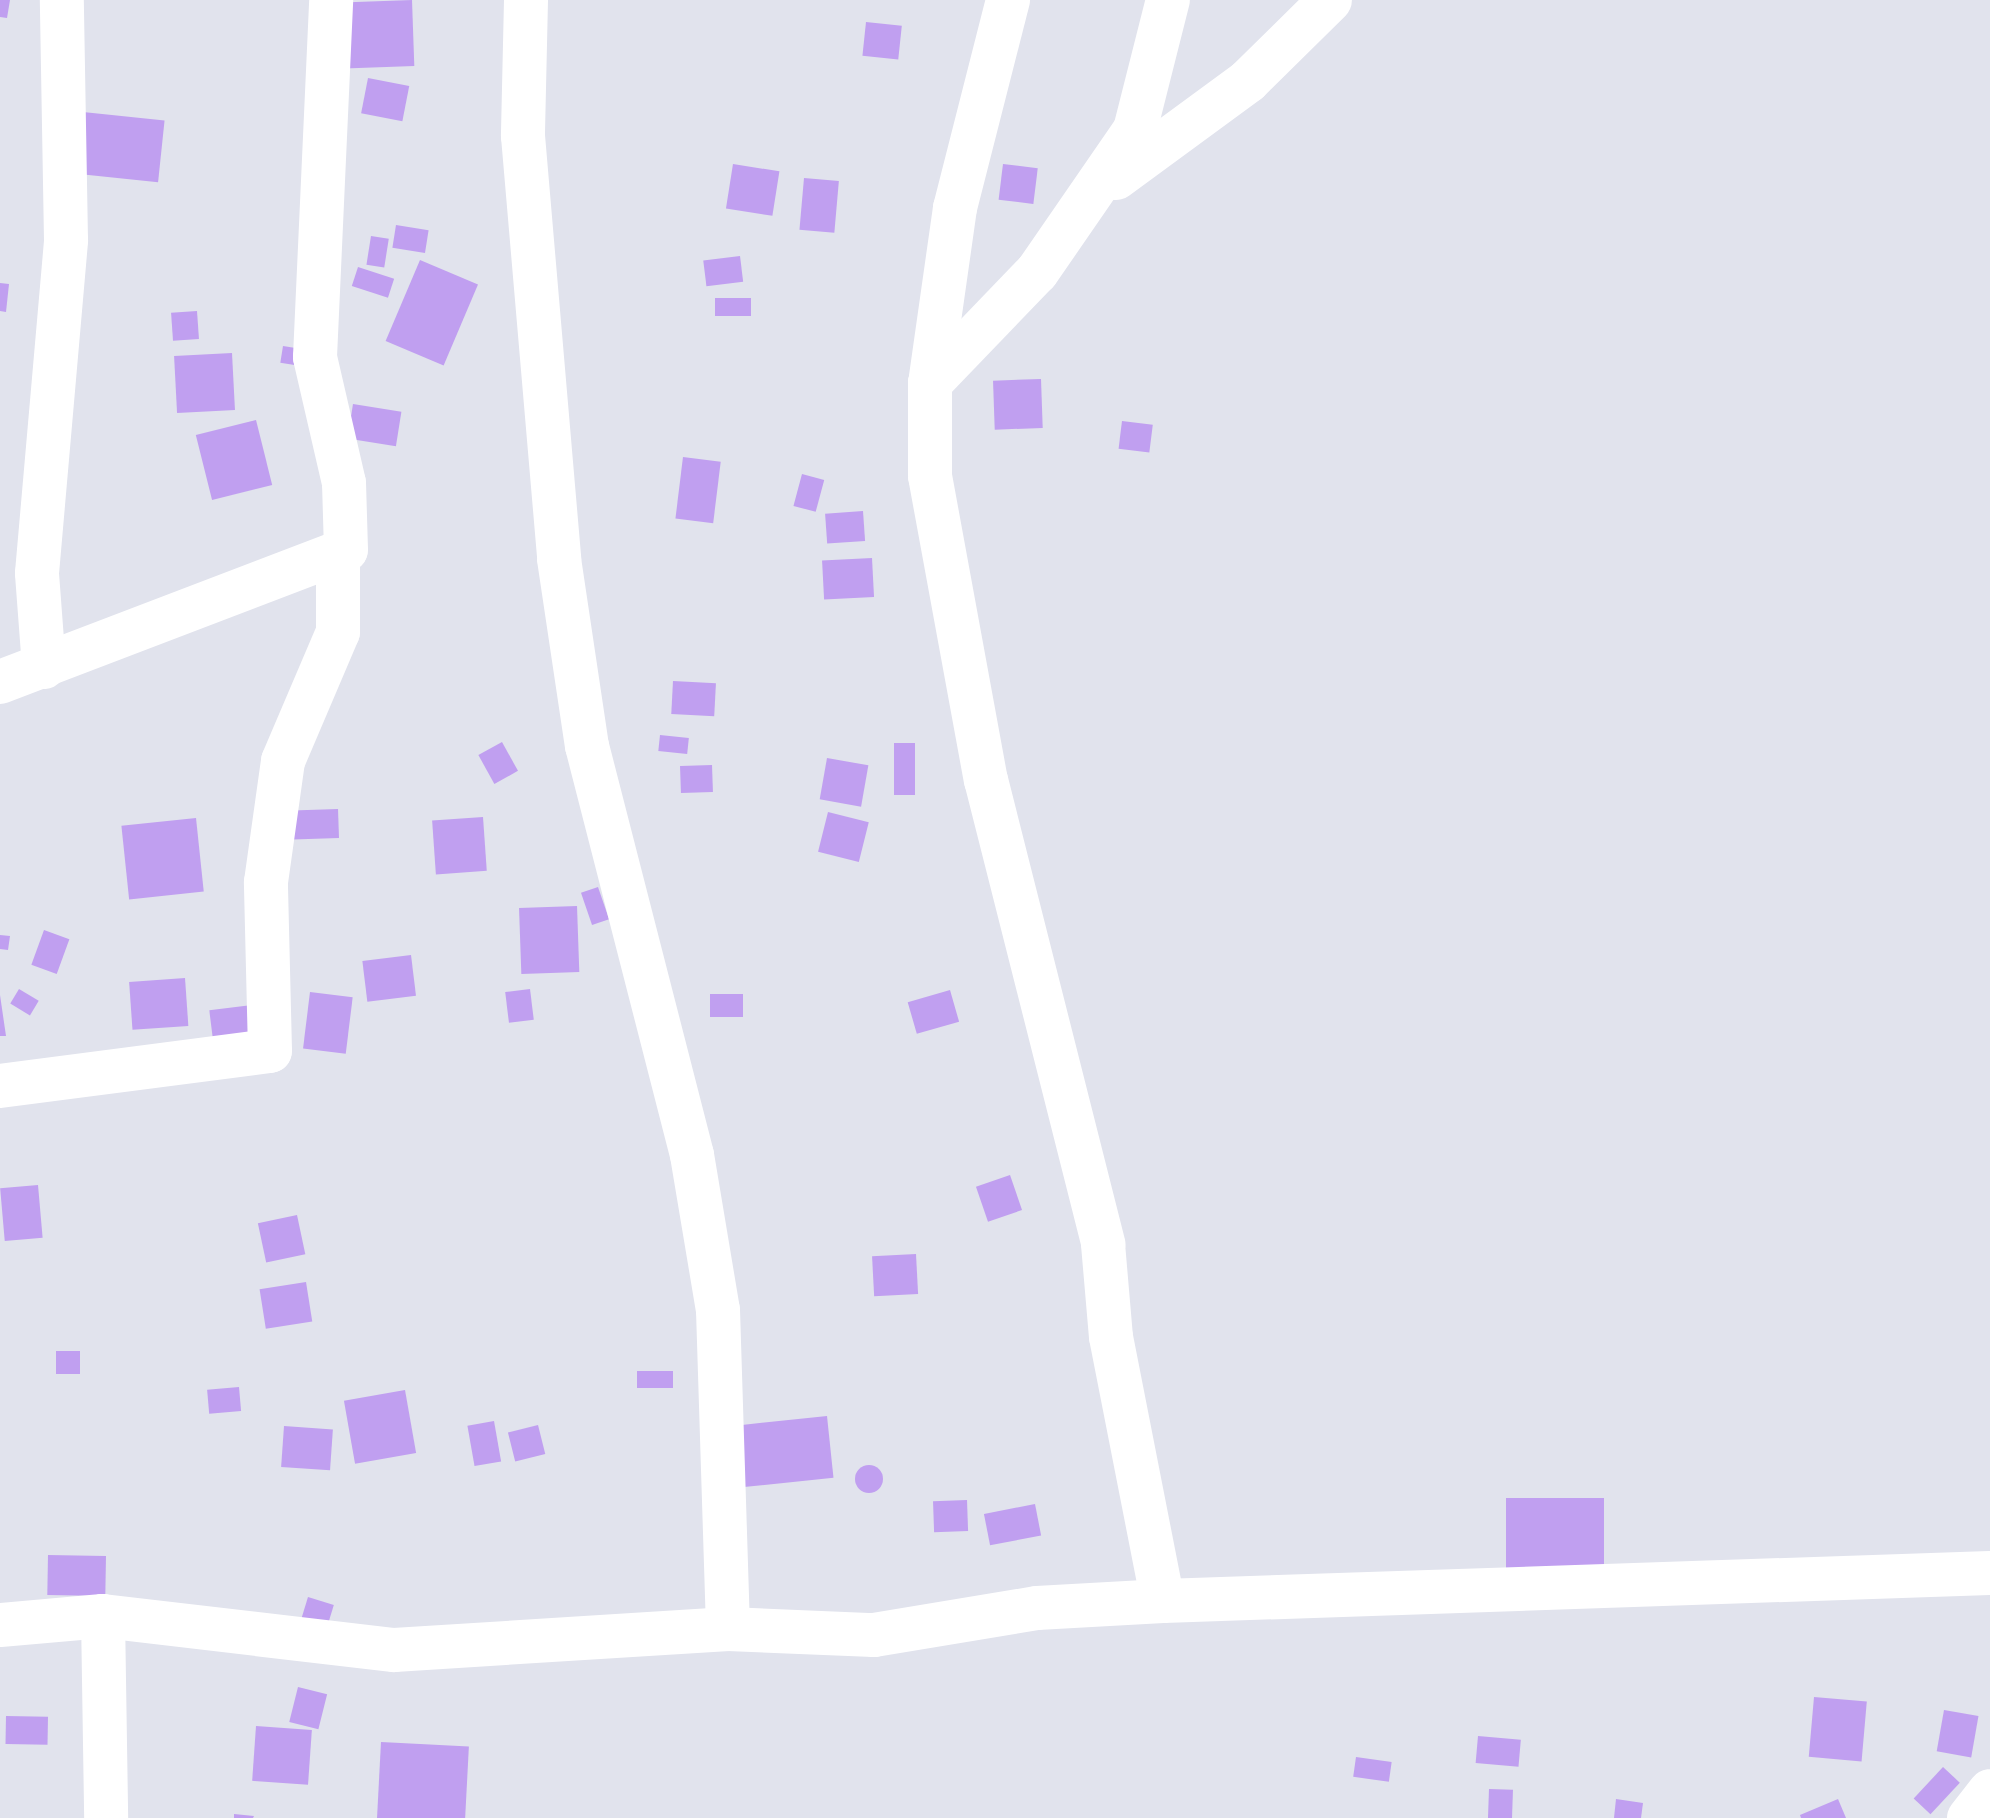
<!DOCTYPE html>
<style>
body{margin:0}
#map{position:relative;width:1990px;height:1818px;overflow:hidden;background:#e1e3ed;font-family:"Open Sans",sans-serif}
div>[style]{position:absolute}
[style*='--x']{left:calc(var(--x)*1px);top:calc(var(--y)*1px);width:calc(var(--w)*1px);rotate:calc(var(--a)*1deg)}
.building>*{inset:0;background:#c09ff0;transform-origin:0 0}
.round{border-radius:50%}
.minor>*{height:44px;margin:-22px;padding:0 22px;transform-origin:22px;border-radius:22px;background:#fff}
span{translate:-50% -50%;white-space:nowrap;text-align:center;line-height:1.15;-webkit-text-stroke:7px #e1e3ed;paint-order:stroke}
</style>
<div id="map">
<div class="building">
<i style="clip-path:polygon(0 0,10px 0,7px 18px,0 17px)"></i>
<i style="left:412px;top:0;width:66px;height:70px;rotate:88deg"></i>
<i style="left:866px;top:22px;width:36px;height:34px;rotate:6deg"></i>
<i style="left:368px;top:78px;width:42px;height:36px;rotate:11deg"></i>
<i style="left:83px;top:112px;width:82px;height:62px;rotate:6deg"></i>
<i style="left:733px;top:164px;width:47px;height:45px;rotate:9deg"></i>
<i style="left:1003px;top:164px;width:35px;height:36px;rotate:7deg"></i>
<i style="left:804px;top:178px;width:35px;height:52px;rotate:5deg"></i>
<i style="left:396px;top:225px;width:33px;height:23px;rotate:9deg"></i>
<i style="left:371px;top:236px;width:18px;height:29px;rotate:9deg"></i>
<i style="left:740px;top:256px;width:26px;height:37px;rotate:83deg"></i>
<i style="left:420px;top:260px;width:63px;height:88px;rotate:23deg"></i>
<i style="left:358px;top:267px;width:38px;height:20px;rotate:18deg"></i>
<i style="clip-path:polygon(0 283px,9px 284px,6px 312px,0 311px)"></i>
<i style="left:715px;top:298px;width:36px;height:18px"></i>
<i style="left:197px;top:311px;width:28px;height:26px;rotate:86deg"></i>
<i style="left:283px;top:346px;width:32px;height:17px;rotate:9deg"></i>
<i style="left:232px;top:353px;width:57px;height:58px;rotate:87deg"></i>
<i style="left:1041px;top:379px;width:49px;height:48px;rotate:88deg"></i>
<i style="left:353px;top:404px;width:49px;height:35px;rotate:9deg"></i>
<i style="left:256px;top:420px;width:67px;height:62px;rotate:76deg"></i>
<i style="left:1122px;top:421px;width:31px;height:28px;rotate:7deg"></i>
<i style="left:683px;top:457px;width:38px;height:62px;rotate:7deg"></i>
<i style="left:802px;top:474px;width:23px;height:33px;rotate:15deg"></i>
<i style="left:863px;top:511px;width:30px;height:38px;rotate:86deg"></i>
<i style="left:872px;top:558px;width:39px;height:50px;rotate:87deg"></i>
<i style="left:673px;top:681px;width:43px;height:33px;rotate:3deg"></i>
<i style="left:660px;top:735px;width:29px;height:16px;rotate:6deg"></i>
<i style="left:502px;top:742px;width:33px;height:27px;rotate:61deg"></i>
<i style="left:894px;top:743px;width:21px;height:52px"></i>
<i style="left:827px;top:758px;width:42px;height:42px;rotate:10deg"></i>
<i style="left:712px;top:765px;width:27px;height:32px;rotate:88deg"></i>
<i style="left:338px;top:809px;width:29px;height:46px;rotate:88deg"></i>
<i style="left:828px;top:812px;width:42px;height:41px;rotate:14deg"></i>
<i style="left:483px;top:817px;width:54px;height:51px;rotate:86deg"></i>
<i style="left:196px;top:818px;width:74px;height:75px;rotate:84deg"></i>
<i style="left:598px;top:887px;width:34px;height:18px;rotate:71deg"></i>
<i style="left:577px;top:906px;width:66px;height:58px;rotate:88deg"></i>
<i style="left:44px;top:930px;width:27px;height:37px;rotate:20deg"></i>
<i style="clip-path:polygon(0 935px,10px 936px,8px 950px,0 949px)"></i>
<i style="left:411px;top:955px;width:41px;height:49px;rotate:83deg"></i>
<i style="left:185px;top:978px;width:48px;height:56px;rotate:86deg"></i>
<i style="left:19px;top:989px;width:23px;height:17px;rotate:31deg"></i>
<i style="left:530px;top:989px;width:31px;height:25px;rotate:83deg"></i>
<i style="left:950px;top:990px;width:33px;height:44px;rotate:74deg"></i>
<i style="left:310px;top:992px;width:43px;height:57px;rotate:7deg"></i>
<i style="left:710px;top:994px;width:33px;height:23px"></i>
<i style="clip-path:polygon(0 995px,6px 1036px,0 1036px)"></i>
<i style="left:252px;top:1005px;width:43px;height:43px;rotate:83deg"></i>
<i style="left:1010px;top:1175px;width:37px;height:36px;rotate:71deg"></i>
<i style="left:38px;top:1185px;width:53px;height:38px;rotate:85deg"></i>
<i style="left:297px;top:1215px;width:40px;height:40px;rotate:78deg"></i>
<i style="left:916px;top:1254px;width:40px;height:44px;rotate:87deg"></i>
<i style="left:306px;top:1282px;width:40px;height:47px;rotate:81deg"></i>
<i style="left:56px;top:1351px;width:24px;height:23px"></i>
<i style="left:637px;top:1371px;width:36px;height:17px"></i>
<i style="left:239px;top:1387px;width:24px;height:32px;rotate:85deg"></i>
<i style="left:405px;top:1390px;width:64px;height:62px;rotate:80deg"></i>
<i style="left:827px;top:1416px;width:62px;height:90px;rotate:84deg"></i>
<i style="left:494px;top:1421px;width:41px;height:27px;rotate:80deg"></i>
<i style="left:538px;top:1425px;width:30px;height:31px;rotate:76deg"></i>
<i style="left:284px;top:1426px;width:49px;height:41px;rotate:4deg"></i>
<i class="round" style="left:855px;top:1465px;width:28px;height:28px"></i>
<i style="left:1506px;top:1498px;width:98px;height:82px"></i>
<i style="left:967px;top:1500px;width:31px;height:34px;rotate:88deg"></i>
<i style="left:1035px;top:1504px;width:32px;height:52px;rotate:79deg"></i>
<i style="left:48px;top:1555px;width:58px;height:40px;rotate:1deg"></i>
<i style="left:308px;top:1597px;width:27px;height:28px;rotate:17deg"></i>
<i style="left:298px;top:1687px;width:30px;height:36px;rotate:14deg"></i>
<i style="left:1814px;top:1697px;width:53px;height:60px;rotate:5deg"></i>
<i style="left:1944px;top:1710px;width:35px;height:42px;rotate:10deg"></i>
<i style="left:6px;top:1716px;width:42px;height:28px;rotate:1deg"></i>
<i style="left:256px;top:1726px;width:56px;height:55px;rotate:4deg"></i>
<i style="left:1478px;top:1736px;width:43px;height:27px;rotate:5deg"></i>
<i style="left:381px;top:1742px;width:88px;height:76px;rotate:3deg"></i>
<i style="left:1356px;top:1757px;width:36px;height:20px;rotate:8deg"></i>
<i style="left:1943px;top:1767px;width:23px;height:43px;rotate:43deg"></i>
<i style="left:1489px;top:1789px;width:24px;height:29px;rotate:2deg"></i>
<i style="clip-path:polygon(1616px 1799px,1643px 1803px,1641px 1818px,1614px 1818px)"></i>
<i style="clip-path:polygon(1838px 1799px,1846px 1818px,1801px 1818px,1800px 1815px)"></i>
<i style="clip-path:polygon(234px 1814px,254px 1816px,253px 1818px,234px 1818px)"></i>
</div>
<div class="minor">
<i style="--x:526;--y:0;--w:136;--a:91.3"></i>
<i style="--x:523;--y:136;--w:425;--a:85.1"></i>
<i style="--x:559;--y:559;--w:189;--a:81.5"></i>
<i style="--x:587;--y:746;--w:422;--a:75.6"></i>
<i style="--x:692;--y:1155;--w:157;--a:80.5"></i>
<i style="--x:718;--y:1310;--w:319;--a:88.2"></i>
<i style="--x:1008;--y:0;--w:215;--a:104.3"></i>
<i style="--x:955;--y:208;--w:177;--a:98.1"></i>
<i style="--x:930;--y:383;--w:93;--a:90"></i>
<i style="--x:930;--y:476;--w:309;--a:79.6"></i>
<i style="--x:986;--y:780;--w:479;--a:75.8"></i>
<i style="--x:1103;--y:1244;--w:93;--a:85.1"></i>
<i style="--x:1111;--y:1337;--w:269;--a:78.9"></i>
<i style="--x:1116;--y:178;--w:164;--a:-36.3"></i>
<i style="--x:1248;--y:81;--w:115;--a:-44.6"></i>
<i style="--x:930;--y:383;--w:154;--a:-46.1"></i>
<i style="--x:1037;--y:272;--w:173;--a:-55.4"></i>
<i style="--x:1135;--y:130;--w:134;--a:-75.8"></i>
<i style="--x:44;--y:667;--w:94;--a:-94.3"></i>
<i style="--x:37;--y:573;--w:334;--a:-85"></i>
<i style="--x:66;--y:240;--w:240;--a:-91"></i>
<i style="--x:0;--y:682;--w:370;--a:-20.9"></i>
<i style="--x:346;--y:550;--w:67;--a:-91.7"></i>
<i style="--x:344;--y:483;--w:129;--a:-103"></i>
<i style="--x:315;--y:357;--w:357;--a:-87.4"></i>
<i style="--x:0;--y:1086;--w:272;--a:-7.4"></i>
<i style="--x:270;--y:1051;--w:169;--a:-91.4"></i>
<i style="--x:266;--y:882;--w:122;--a:-82"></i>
<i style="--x:283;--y:761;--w:140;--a:-66.9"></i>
<i style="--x:338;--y:632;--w:75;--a:-90"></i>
<i style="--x:103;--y:1616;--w:202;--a:89.1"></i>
<i style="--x:0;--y:1625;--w:103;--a:-5"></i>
<i style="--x:103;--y:1616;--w:293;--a:6.7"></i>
<i style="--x:394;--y:1650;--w:335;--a:-3.6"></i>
<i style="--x:728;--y:1629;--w:146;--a:2.4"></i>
<i style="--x:874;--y:1635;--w:165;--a:-9.4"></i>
<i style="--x:1037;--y:1608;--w:126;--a:-3.2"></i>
<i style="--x:1163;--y:1601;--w:827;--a:-1.94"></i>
<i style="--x:1969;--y:1818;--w:34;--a:-52"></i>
</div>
</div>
